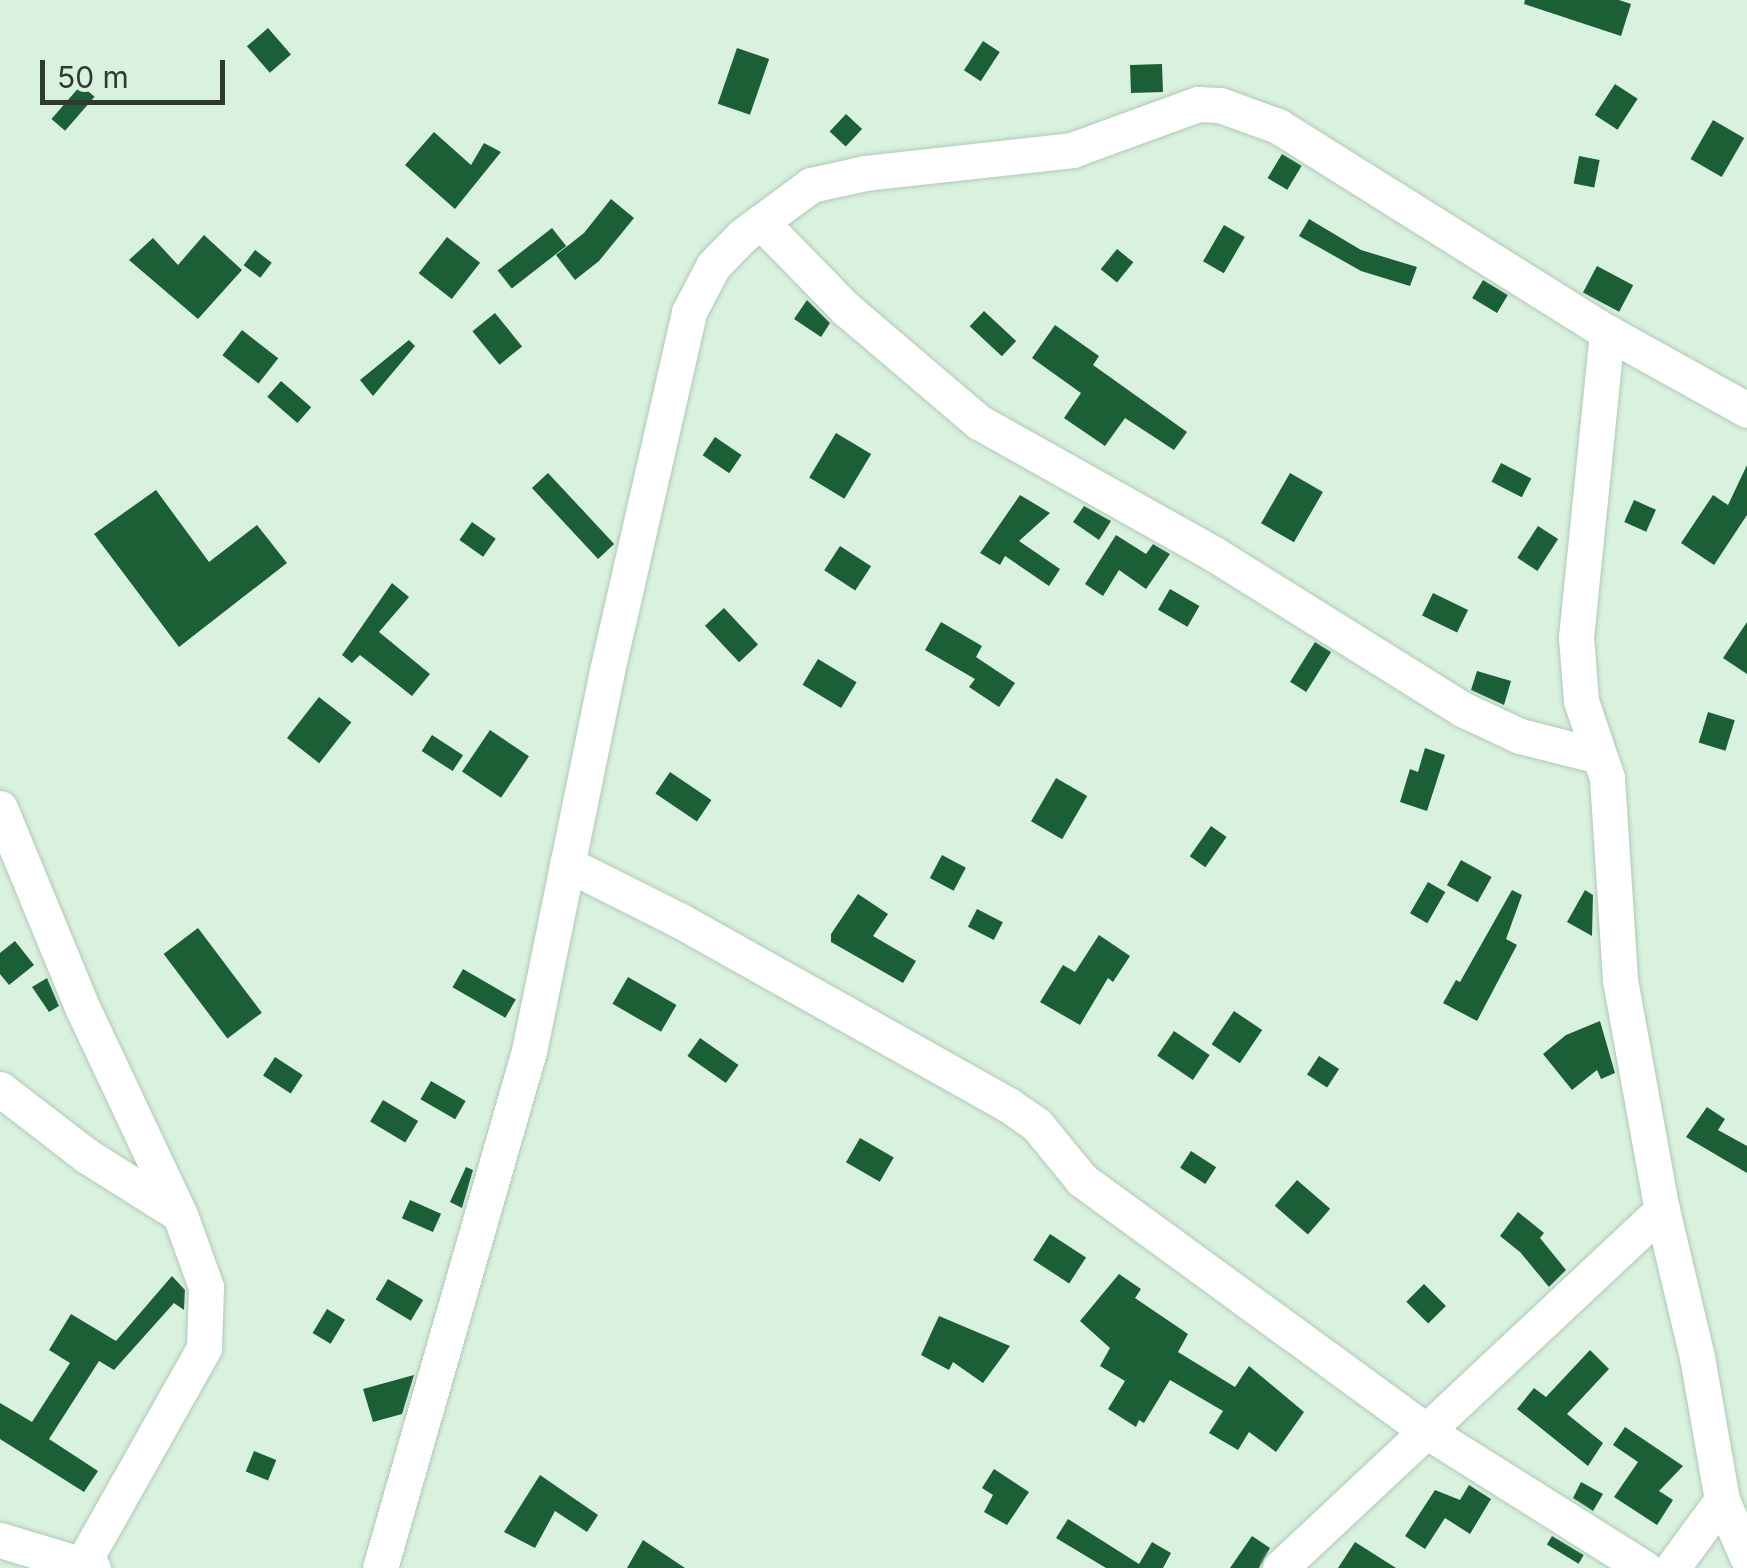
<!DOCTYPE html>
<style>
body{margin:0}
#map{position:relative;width:1747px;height:1568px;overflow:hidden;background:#d9f2df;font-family:Inter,sans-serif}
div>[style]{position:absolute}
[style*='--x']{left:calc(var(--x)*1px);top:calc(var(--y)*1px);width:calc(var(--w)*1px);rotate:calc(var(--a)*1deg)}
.building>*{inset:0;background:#1a5f35;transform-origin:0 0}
.roads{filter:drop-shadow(0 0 2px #b0c9b6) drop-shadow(0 0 2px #b0c9b6)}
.minor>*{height:35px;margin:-17.5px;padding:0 17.5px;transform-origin:17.5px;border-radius:17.5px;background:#fff}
span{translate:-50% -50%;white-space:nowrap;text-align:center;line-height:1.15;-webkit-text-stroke:10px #d9f2df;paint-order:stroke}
.scale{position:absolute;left:40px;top:60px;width:185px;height:45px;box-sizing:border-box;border:5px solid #2f3932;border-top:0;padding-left:12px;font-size:30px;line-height:35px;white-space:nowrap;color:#2f3932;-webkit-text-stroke:8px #d9f2df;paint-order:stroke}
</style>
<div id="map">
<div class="building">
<i style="clip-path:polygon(1525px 0,1619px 0,1631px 4px,1621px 36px,1524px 4px)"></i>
<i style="left:268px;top:28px;width:35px;height:28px;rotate:49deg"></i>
<i style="left:983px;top:41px;width:20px;height:35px;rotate:33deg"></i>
<i style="left:737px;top:48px;width:34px;height:59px;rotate:19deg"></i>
<i style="left:1162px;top:64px;width:28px;height:32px;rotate:88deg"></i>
<i style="left:1615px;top:84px;width:27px;height:37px;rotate:33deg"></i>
<i style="left:81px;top:85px;width:18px;height:45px;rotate:41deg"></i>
<i style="left:846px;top:114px;width:22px;height:24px;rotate:43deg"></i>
<i style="left:1713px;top:120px;width:36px;height:45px;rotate:30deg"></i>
<i style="clip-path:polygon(434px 132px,471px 165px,484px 143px,501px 152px,455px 209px,405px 165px)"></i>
<i style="left:1282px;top:154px;width:23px;height:28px;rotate:31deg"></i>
<i style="left:1579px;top:156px;width:21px;height:28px;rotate:11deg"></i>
<i style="clip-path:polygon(611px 199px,634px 218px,599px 261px,575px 280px,556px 255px,584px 233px)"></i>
<i style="clip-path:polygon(1309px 219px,1361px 250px,1417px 267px,1410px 286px,1361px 271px,1299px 236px)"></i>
<i style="left:1224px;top:225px;width:24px;height:42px;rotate:30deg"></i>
<i style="left:552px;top:228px;width:23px;height:69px;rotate:52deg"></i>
<i style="clip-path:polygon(204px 235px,242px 270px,198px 319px,129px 260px,153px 238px,178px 265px)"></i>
<i style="left:447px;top:237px;width:42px;height:46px;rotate:38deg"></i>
<i style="left:1117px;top:249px;width:21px;height:26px;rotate:39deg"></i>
<i style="left:255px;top:250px;width:21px;height:19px;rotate:37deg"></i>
<i style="left:1597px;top:266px;width:41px;height:30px;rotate:28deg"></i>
<i style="left:1483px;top:280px;width:29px;height:21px;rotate:31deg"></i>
<i style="clip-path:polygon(807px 300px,830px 323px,821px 337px,794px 319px)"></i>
<i style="left:984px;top:311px;width:44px;height:21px;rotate:43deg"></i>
<i style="left:495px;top:313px;width:43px;height:29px;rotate:51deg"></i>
<i style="clip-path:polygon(1055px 325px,1099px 356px,1093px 365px,1187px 432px,1174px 450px,1125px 418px,1105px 446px,1064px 418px,1081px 393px,1032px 358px)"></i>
<i style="left:242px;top:330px;width:46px;height:32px;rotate:38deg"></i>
<i style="clip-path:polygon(409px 340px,415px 346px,373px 396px,360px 380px)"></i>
<i style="left:281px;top:381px;width:40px;height:21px;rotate:41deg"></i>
<i style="left:836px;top:433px;width:41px;height:52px;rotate:31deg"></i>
<i style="left:715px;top:437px;width:32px;height:22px;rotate:34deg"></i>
<i style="left:1501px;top:463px;width:34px;height:21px;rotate:27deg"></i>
<i style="clip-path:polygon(1747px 465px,1747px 515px,1714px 565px,1681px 543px,1713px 495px,1728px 505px)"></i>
<i style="left:548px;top:473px;width:97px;height:22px;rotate:47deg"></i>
<i style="left:1290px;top:473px;width:38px;height:58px;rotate:30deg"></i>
<i style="clip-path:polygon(156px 490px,209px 562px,257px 525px,287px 563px,179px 647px,94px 534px)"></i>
<i style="clip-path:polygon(1020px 495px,1050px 513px,1019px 541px,1060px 569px,1049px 586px,1005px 556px,1000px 565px,980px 553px)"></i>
<i style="left:1634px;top:500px;width:24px;height:24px;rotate:24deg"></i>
<i style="clip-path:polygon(1084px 506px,1111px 521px,1099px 540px,1073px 522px)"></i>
<i style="left:472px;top:522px;width:29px;height:22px;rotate:35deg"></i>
<i style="left:1538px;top:526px;width:24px;height:38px;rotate:33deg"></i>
<i style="clip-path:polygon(1116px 535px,1146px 554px,1153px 544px,1170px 554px,1146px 589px,1119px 570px,1103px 596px,1085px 584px)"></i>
<i style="left:840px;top:546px;width:37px;height:29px;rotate:33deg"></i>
<i style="clip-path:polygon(392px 583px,409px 597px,379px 632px,430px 674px,412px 696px,360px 655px,352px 663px,342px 655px)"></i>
<i style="left:1170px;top:589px;width:34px;height:24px;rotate:30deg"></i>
<i style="left:1433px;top:593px;width:39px;height:25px;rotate:26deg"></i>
<i style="left:724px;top:608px;width:50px;height:26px;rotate:47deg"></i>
<i style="clip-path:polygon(941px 622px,982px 646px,976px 657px,1015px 683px,999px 707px,969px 687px,975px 679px,925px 650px)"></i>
<i style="clip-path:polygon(1747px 622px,1747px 674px,1723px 658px)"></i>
<i style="left:1315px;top:642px;width:19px;height:47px;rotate:32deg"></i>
<i style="left:818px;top:659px;width:45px;height:30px;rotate:31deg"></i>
<i style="clip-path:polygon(1477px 671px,1511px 681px,1504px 705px,1471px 690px)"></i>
<i style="left:319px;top:697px;width:41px;height:52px;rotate:38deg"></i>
<i style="left:1708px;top:712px;width:28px;height:32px;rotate:17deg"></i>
<i style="left:490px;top:730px;width:47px;height:50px;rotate:34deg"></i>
<i style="left:432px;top:735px;width:37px;height:19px;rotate:33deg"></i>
<i style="clip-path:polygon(1425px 748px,1445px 755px,1427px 811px,1400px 802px,1410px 769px,1418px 772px)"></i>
<i style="left:670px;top:772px;width:50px;height:26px;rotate:34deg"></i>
<i style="left:1056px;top:778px;width:36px;height:50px;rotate:30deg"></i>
<i style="left:1211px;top:826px;width:19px;height:37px;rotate:35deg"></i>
<i style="left:942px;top:855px;width:27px;height:26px;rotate:28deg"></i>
<i style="left:1461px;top:860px;width:35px;height:29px;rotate:29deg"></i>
<i style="left:1428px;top:882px;width:20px;height:36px;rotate:30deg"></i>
<i style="clip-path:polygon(1512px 890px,1522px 895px,1506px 939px,1517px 945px,1477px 1021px,1443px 1003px,1456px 980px,1460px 982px)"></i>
<i style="clip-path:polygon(1585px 890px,1593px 895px,1592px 936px,1567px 922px)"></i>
<i style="clip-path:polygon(858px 894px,888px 914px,873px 936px,916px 961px,903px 983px,831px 942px,831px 934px)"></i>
<i style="left:977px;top:909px;width:29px;height:20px;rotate:27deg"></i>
<i style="left:198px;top:928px;width:106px;height:43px;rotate:53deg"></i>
<i style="clip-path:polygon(1099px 935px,1130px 956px,1113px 982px,1108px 978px,1080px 1025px,1040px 1002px,1063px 965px,1075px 972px)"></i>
<i style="clip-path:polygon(15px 941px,34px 965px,9px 985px,0 974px,0 953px)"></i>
<i style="left:463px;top:969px;width:61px;height:21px;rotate:30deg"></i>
<i style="left:628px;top:977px;width:56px;height:31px;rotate:30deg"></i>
<i style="clip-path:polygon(47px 978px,59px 1006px,49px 1012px,32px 987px)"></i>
<i style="left:1234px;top:1011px;width:34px;height:40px;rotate:34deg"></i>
<i style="clip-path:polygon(1600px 1021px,1615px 1073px,1601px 1079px,1597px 1070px,1572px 1090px,1543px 1054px,1566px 1035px)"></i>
<i style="left:1174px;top:1031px;width:43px;height:30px;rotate:34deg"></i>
<i style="left:700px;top:1038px;width:47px;height:22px;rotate:35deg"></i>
<i style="left:1319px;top:1056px;width:24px;height:22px;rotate:33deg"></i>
<i style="left:275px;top:1057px;width:33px;height:22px;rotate:33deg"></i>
<i style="left:431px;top:1081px;width:40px;height:21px;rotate:30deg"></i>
<i style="left:383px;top:1100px;width:41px;height:25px;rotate:31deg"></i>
<i style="clip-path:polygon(1707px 1107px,1725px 1119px,1718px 1130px,1747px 1146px,1747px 1173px,1686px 1137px)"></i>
<i style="left:860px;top:1138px;width:39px;height:28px;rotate:30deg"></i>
<i style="left:1191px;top:1151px;width:30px;height:20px;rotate:33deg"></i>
<i style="clip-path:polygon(466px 1167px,473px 1170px,462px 1208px,450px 1202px)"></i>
<i style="left:1297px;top:1180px;width:44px;height:34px;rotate:41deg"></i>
<i style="left:410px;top:1200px;width:34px;height:20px;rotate:24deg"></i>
<i style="clip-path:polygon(1518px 1212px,1544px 1233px,1540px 1238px,1566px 1270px,1549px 1287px,1520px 1252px,1500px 1236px)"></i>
<i style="left:1050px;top:1234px;width:43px;height:31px;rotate:33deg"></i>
<i style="clip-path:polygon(1119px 1274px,1141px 1289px,1135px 1298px,1188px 1334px,1178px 1352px,1235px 1387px,1249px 1366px,1304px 1412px,1276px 1452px,1249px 1432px,1238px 1450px,1209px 1433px,1223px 1411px,1170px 1380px,1144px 1423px,1139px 1420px,1136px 1427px,1108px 1409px,1125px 1381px,1100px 1366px,1110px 1348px,1080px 1321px)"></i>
<i style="clip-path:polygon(172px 1276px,185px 1290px,184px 1310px,174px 1303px,114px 1370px,99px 1361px,49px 1439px,98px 1471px,84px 1492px,0 1439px,0 1403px,32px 1422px,70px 1363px,49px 1350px,71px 1314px,116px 1341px)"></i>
<i style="left:388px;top:1279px;width:41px;height:24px;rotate:31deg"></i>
<i style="left:1424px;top:1284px;width:31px;height:25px;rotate:45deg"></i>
<i style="left:327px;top:1309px;width:21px;height:28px;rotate:31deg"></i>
<i style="clip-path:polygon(939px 1316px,1010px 1346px,983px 1383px,953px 1362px,949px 1370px,921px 1355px)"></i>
<i style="clip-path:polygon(1590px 1350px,1609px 1369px,1567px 1414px,1603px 1443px,1588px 1466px,1517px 1409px,1534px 1388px,1546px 1397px)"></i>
<i style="clip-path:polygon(414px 1375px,402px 1414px,373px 1422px,363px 1389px)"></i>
<i style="clip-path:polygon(1625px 1427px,1683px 1466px,1659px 1491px,1673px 1500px,1657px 1525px,1614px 1497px,1638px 1462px,1613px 1445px)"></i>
<i style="left:254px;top:1451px;width:24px;height:22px;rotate:22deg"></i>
<i style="clip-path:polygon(994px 1469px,1029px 1492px,1007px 1525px,984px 1512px,993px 1495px,982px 1488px)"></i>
<i style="clip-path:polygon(540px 1475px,598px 1515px,587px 1532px,555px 1511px,535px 1548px,504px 1532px)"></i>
<i style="clip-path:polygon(1581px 1482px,1603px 1494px,1593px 1511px,1573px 1498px)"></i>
<i style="clip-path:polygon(1469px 1485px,1491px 1499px,1470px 1534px,1445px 1518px,1425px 1549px,1405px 1536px,1435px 1490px,1460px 1500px)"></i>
<i style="clip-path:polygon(1068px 1519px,1139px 1564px,1152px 1542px,1171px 1553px,1163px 1568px,1106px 1568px,1056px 1538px)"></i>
<i style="clip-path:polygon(1252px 1536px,1270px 1548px,1259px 1568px,1230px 1568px)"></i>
<i style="left:1552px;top:1536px;width:37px;height:10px;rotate:31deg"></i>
<i style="clip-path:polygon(643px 1540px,685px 1568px,627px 1568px)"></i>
<i style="clip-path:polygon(1355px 1542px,1396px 1568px,1338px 1568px)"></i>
</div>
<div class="roads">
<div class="minor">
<i style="--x:761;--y:222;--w:122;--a:45.7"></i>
<i style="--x:846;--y:309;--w:175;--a:40.4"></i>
<i style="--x:979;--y:422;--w:270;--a:29.3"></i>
<i style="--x:1214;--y:554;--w:292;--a:32"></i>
<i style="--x:1462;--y:709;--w:64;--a:25"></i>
<i style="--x:1520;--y:736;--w:81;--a:14.2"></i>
<i style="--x:1607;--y:332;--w:307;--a:95.8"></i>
<i style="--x:1576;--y:637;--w:64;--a:85.5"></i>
<i style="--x:1581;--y:701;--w:81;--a:71.3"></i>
<i style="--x:1607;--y:778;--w:202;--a:86.3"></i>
<i style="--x:1620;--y:980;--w:234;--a:79.7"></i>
<i style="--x:1662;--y:1210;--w:151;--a:76.6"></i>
<i style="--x:1697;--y:1357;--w:145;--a:80.1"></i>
<i style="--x:1722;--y:1500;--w:62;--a:66.3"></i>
<i style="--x:0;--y:808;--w:217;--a:67.6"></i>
<i style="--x:83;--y:1009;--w:228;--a:64.8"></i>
<i style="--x:180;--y:1215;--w:77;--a:70.1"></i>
<i style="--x:206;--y:1287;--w:61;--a:91.9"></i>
<i style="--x:204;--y:1348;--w:247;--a:119.4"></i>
<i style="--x:567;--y:864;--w:125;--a:26.6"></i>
<i style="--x:679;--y:920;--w:380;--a:29.3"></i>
<i style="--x:1010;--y:1106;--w:33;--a:35"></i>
<i style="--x:1037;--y:1125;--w:71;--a:50.7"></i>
<i style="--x:1082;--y:1180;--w:260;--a:36.1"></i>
<i style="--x:1292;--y:1333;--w:168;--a:36.1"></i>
<i style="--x:1428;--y:1432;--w:255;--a:32.2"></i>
<i style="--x:0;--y:1089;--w:110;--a:37.6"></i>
<i style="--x:87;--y:1156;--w:109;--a:32.2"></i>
<i style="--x:0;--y:1540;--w:97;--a:16.8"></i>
<i style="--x:380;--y:1568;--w:538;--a:-73.92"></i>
<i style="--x:529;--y:1051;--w:384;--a:-78.4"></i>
<i style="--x:606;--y:675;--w:372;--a:-77.1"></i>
<i style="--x:689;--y:312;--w:52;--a:-62.4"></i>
<i style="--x:713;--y:266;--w:42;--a:-46"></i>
<i style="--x:742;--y:236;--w:86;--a:-36.5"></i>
<i style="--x:811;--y:185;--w:55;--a:-12.5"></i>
<i style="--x:865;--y:173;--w:208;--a:-6.3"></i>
<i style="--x:1072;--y:150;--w:134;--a:-20.1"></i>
<i style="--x:1198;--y:104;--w:22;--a:3"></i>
<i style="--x:1220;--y:105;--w:62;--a:19.9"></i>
<i style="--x:1278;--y:126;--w:388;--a:32.1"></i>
<i style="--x:1607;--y:332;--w:160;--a:29.1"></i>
<i style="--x:1280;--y:1568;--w:524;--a:-43.14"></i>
<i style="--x:1672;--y:1568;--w:84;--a:-53.7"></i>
</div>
</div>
<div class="scale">50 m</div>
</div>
